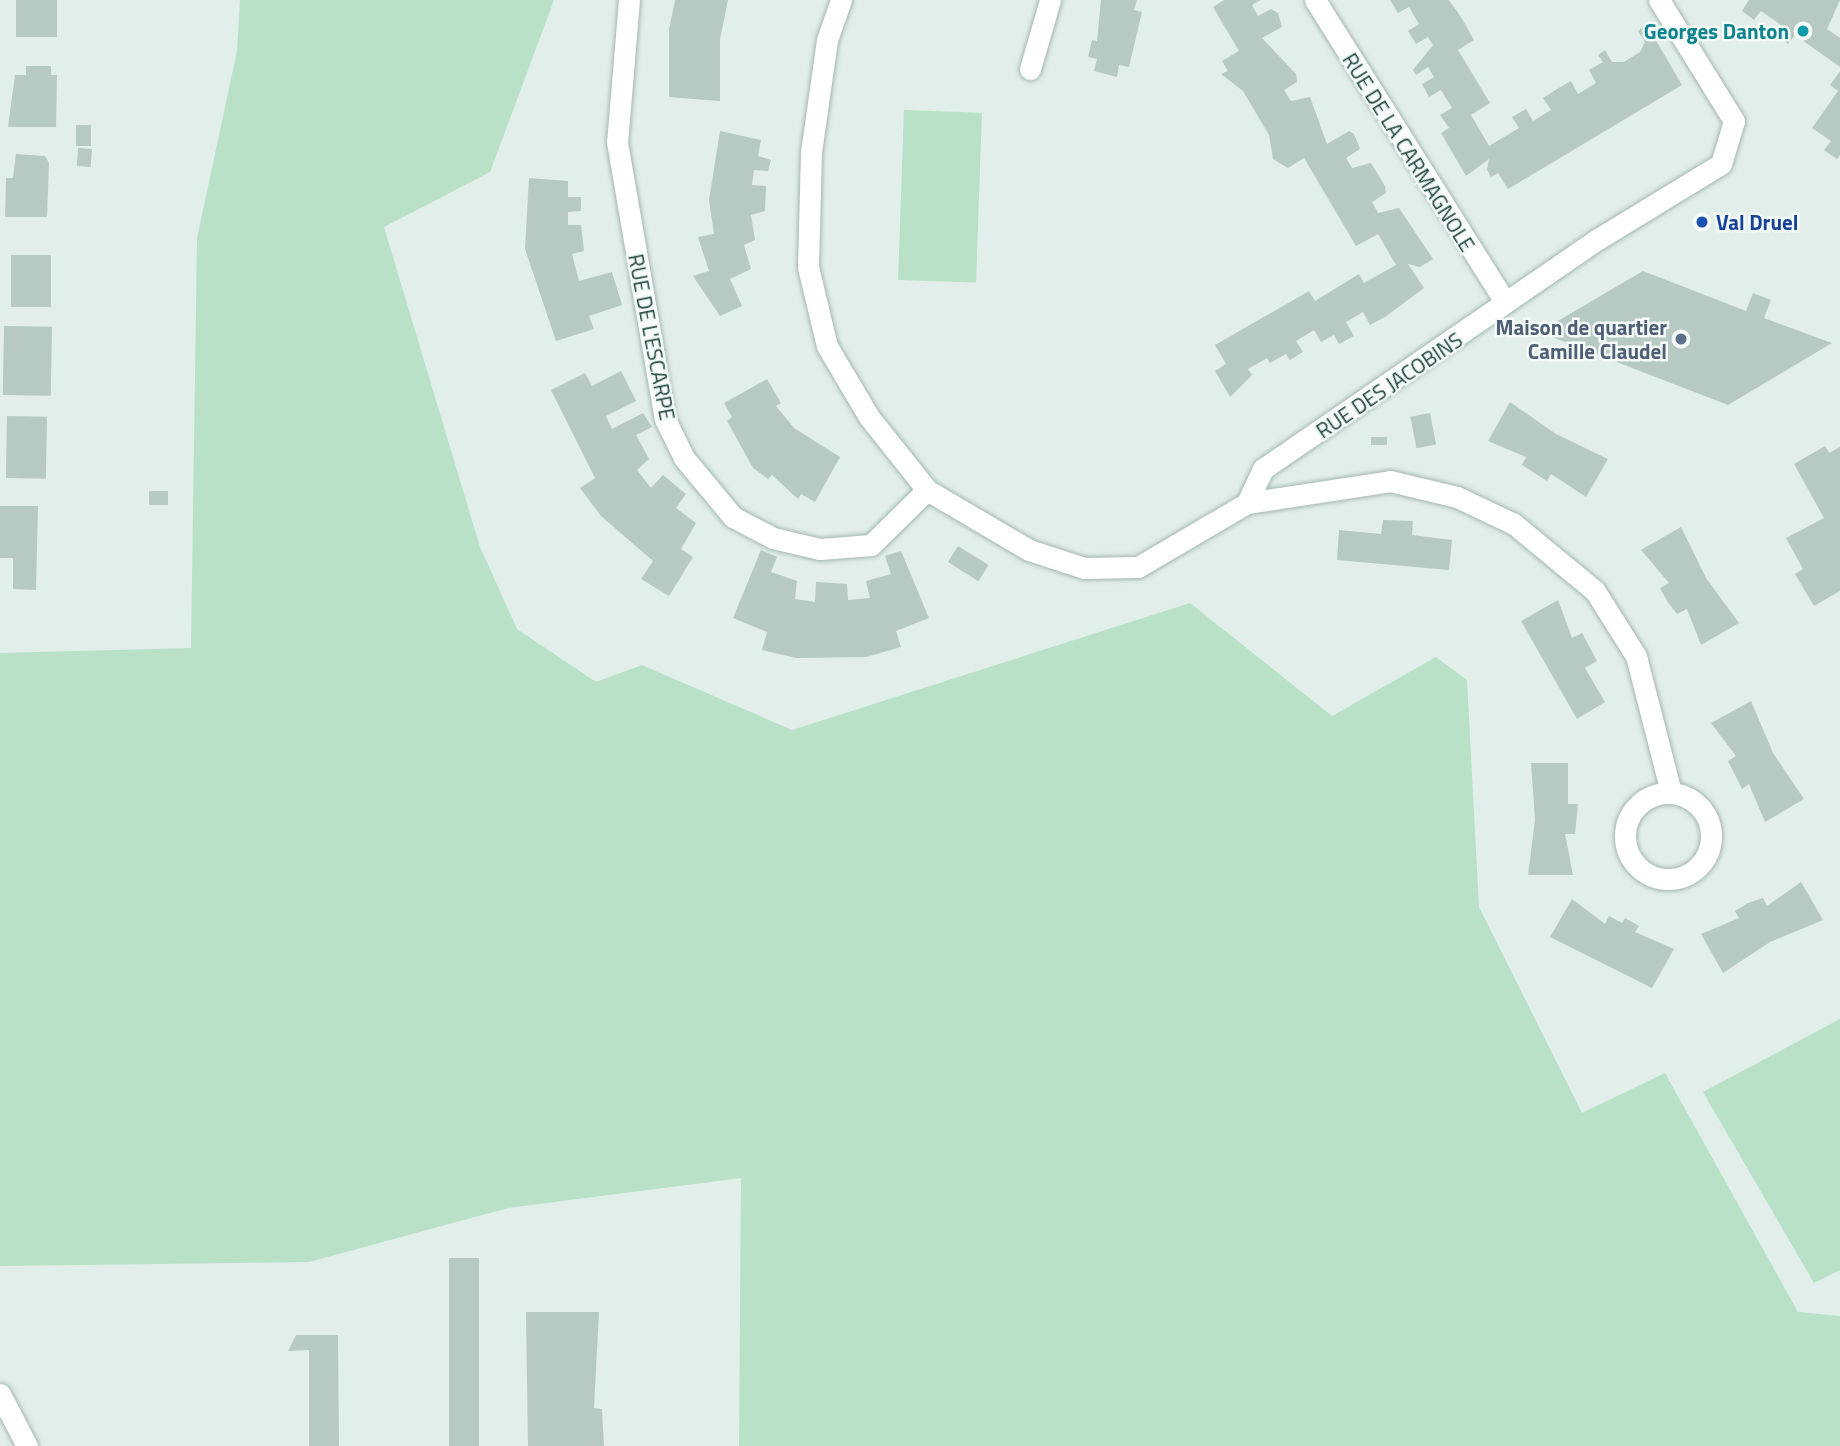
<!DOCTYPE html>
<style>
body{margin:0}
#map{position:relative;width:1840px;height:1446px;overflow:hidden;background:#e2eeea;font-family:"Titillium Web",sans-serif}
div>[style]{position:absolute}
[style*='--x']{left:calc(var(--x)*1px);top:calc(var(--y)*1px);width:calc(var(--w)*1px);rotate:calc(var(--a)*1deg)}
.green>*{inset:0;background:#b8e1c8;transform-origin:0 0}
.building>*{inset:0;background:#b6c9c3;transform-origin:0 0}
.roads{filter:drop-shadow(0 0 2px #a4b7b2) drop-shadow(0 0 2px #a4b7b2)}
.minor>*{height:21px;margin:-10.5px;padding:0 10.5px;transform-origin:10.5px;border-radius:10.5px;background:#fff}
.minor>.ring{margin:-10.5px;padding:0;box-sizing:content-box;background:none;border:21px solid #fff;border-radius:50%}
.dots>*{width:19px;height:19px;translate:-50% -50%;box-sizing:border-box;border:4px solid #f3faf7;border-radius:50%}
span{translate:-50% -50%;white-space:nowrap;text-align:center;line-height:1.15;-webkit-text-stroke:5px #f3faf7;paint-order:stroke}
.culture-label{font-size:21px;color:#0d838f;font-weight:700}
.right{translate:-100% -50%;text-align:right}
.street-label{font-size:21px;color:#1f413b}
.transit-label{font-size:21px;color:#164399;font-weight:700}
.left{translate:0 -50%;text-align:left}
.service-label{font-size:21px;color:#4e5e75;font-weight:700}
</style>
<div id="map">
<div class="green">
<i style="clip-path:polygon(240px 0,554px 0,490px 172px,384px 227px,480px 547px,517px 629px,596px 682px,642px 665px,792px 730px,1190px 603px,1332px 716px,1436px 657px,1467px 680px,1479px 907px,1582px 1113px,1665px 1073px,1798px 1312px,1840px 1316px,1840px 1446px,739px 1446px,741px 1178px,508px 1208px,309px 1262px,0 1266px,0 653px,191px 648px,197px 238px,237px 51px)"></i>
<i style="left:904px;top:110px;width:78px;height:170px;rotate:2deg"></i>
<i style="clip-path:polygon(1840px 1019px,1840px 1270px,1814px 1283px,1703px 1092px)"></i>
</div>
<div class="building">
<i style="left:16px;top:0;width:41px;height:37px"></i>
<i style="clip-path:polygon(675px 0,728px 0,720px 39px,720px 101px,669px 97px,669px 29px)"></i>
<i style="clip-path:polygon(1101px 0,1137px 0,1134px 10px,1142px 12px,1129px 67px,1119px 65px,1117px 77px,1094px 71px,1097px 59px,1088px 57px,1092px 40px,1097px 41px)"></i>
<i style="clip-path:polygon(1224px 0,1261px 0,1252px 5px,1258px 16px,1271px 9px,1278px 13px,1282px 27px,1262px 38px,1296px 74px,1297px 82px,1284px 90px,1291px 101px,1310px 97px,1327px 144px,1349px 131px,1354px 134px,1360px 149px,1346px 158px,1352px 168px,1371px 163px,1385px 186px,1386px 193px,1372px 202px,1378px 213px,1399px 208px,1433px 259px,1420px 267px,1408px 264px,1424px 288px,1385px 317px,1370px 325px,1363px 312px,1346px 322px,1354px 336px,1339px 344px,1334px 335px,1321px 342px,1314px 330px,1296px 341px,1303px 352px,1290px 360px,1286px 354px,1270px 363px,1267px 358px,1248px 369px,1252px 375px,1230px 397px,1215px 371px,1226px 364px,1215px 345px,1309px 291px,1315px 301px,1359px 274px,1364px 283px,1396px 265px,1378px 234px,1356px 246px,1304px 158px,1288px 168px,1273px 159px,1269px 135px,1243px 91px,1221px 74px,1228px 71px,1222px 61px,1239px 51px,1213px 7px)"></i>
<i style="clip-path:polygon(1390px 0,1449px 0,1461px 17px,1474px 40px,1458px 50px,1490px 103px,1471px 115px,1489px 146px,1519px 128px,1512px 117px,1526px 109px,1533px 121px,1551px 110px,1543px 98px,1557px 89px,1571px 81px,1578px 94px,1596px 83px,1589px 70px,1603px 62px,1598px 55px,1605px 50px,1612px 62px,1624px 62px,1640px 52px,1645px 42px,1638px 31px,1647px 25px,1682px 85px,1508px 189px,1498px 173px,1491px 177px,1487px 170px,1489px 159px,1466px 176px,1441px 133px,1449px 128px,1440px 115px,1452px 108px,1441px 90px,1429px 97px,1422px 84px,1434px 77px,1428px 67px,1416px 75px,1413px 70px,1433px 45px,1428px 37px,1416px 44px,1408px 31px,1419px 24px,1409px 7px,1398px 13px)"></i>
<i style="clip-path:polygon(1749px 0,1840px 0,1827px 29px,1840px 38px,1840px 67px,1795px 35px,1788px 44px,1775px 34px,1781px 25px,1761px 11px,1754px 20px,1742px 11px)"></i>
<i style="clip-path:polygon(26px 66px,51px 66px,51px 75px,57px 75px,56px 127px,8px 127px,15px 75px,26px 75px)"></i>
<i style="clip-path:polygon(1840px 71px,1840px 155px,1837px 159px,1824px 150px,1831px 141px,1812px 128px,1838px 91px,1830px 85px)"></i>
<i style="left:76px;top:125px;width:15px;height:21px"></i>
<i style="clip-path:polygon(720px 131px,761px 140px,758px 156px,771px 160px,768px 171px,754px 170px,752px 185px,766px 186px,765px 211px,751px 215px,755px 240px,744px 245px,751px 269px,730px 279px,742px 306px,720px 316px,693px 276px,709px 271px,698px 237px,714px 234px,709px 200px)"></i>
<i style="left:78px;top:148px;width:14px;height:18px;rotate:4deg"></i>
<i style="clip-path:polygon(16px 154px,45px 156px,49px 163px,47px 217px,5px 217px,6px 178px,13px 178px)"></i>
<i style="clip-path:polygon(529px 178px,568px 181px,568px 197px,581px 197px,581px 211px,568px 212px,568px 225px,581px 225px,584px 251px,572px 254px,579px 281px,612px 272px,622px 305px,589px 316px,594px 329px,556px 341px,525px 249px)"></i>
<i style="left:11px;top:255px;width:40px;height:52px"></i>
<i style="clip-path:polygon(1643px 271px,1746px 311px,1753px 293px,1771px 300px,1764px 318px,1832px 343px,1728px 405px,1539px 332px)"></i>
<i style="left:4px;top:326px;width:48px;height:69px;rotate:1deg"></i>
<i style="clip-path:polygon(621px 371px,636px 401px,606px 416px,612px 429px,643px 413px,652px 427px,636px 435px,649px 459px,637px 470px,651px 488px,663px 475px,686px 494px,676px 508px,696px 523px,681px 549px,693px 557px,669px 596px,641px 579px,653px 561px,601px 516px,580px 488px,595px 478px,551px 390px,585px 373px,592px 386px)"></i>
<i style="clip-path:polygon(767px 379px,781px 403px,776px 406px,794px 428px,840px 457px,815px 502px,801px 494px,798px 499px,772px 475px,768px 479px,753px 468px,727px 421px,732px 417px,724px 403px)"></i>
<i style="clip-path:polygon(1510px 402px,1556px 434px,1608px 459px,1586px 497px,1551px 474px,1547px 481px,1522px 465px,1526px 457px,1488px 441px)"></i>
<i style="left:1430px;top:413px;width:32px;height:20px;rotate:79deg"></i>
<i style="left:7px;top:416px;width:40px;height:62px;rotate:1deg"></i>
<i style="left:1371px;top:437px;width:16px;height:8px"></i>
<i style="clip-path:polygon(1825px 446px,1829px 453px,1840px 447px,1840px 591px,1814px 606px,1795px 574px,1803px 569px,1786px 538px,1824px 518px,1794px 464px)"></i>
<i style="left:168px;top:491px;width:14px;height:19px;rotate:90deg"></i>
<i style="clip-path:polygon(0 506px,38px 506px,36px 590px,13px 589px,13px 558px,0 558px)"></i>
<i style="clip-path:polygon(1383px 520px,1413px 521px,1412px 535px,1452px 540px,1449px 570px,1337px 560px,1339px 530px,1381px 534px)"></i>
<i style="clip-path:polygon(1681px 527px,1706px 578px,1739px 623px,1701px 645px,1687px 609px,1677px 614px,1667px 601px,1660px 588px,1669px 583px,1641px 550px)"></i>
<i style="left:958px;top:546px;width:36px;height:19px;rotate:32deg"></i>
<i style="clip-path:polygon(761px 550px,777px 557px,771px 572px,797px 581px,795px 599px,815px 602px,816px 582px,847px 584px,848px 600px,870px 598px,866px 581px,891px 574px,885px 556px,901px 551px,929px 618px,896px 631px,901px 647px,866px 657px,796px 658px,762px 650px,767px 632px,733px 618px)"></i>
<i style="clip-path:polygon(1558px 600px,1572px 638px,1582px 633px,1597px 661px,1585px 668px,1605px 702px,1577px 719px,1521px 621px)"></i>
<i style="clip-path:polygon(1751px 701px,1773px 753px,1804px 799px,1765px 822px,1749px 784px,1742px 789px,1728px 761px,1736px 756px,1711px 723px)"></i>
<i style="clip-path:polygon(1531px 763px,1568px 763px,1568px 804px,1578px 804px,1575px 834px,1565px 834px,1573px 875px,1528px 875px,1535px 820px)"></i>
<i style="clip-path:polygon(1801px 882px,1823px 920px,1770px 942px,1723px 973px,1701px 934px,1739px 918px,1735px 911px,1748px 903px,1763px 898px,1767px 906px)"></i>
<i style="clip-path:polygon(1572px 899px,1605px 924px,1609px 916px,1622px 923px,1625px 918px,1639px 926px,1635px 932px,1674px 949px,1652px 988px,1550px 937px)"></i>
<i style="left:449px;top:1258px;width:30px;height:188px"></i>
<i style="clip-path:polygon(526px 1312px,599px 1312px,594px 1408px,602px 1409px,604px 1446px,528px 1446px)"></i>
<i style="clip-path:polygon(296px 1335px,338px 1335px,339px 1446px,309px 1446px,309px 1350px,288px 1351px)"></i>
</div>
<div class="roads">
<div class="minor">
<i style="--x:629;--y:0;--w:143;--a:94.8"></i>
<i style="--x:617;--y:142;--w:281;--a:80.2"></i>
<i style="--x:665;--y:419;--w:43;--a:64"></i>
<i style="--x:684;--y:458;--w:77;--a:50.3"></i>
<i style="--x:733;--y:517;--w:45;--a:27.7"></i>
<i style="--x:773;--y:538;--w:48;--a:13.2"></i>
<i style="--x:820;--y:549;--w:51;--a:-4.5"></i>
<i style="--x:871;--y:545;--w:78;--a:-44.5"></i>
<i style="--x:841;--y:0;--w:42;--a:109.3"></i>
<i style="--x:827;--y:40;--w:113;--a:98.1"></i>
<i style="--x:811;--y:152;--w:115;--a:91.5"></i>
<i style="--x:808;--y:267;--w:81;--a:76.5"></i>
<i style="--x:827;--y:346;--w:82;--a:59.4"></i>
<i style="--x:869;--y:417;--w:93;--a:51.5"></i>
<i style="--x:927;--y:490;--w:118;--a:30.5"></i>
<i style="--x:1029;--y:550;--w:58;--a:18.1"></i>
<i style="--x:1084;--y:568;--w:54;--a:-1.1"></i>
<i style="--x:1138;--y:567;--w:126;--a:-30.4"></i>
<i style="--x:1247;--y:503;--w:145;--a:-8.7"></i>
<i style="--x:1390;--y:481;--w:69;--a:13.4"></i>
<i style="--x:1457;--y:497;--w:63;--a:25.3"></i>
<i style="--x:1514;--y:524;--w:105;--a:39.6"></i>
<i style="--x:1595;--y:591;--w:77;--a:57.8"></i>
<i style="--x:1636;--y:656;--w:140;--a:75.6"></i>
<i style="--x:1315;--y:0;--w:357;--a:57.8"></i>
<i style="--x:1030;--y:69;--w:72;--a:-73.8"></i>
<i style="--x:1247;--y:503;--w:38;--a:-65"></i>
<i style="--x:1263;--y:469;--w:406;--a:-34.5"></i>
<i style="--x:1598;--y:239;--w:144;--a:-31.4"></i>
<i style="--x:1721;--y:164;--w:45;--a:-73.2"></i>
<i style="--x:1734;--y:121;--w:142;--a:-121.8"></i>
<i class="ring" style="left:1625px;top:793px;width:65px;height:65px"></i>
<i style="--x:0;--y:1394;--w:59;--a:62.6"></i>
</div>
</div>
<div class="dots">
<i style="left:1803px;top:31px;background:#0f9aa8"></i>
<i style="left:1702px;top:222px;background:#1a4fb4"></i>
<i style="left:1681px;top:339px;background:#5c6f8a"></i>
</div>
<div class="culture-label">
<span class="right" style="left:1789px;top:31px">Georges Danton</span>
</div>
<div class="street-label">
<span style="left:1409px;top:152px;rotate:58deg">RUE DE LA CARMAGNOLE</span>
<span style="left:652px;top:337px;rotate:79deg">RUE DE L'ESCARPE</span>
<span style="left:1389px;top:385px;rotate:-34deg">RUE DES JACOBINS</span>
</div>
<div class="transit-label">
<span class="left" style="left:1716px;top:222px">Val Druel</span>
</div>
<div class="service-label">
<span class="right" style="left:1667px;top:339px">Maison de quartier<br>Camille Claudel</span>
</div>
</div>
